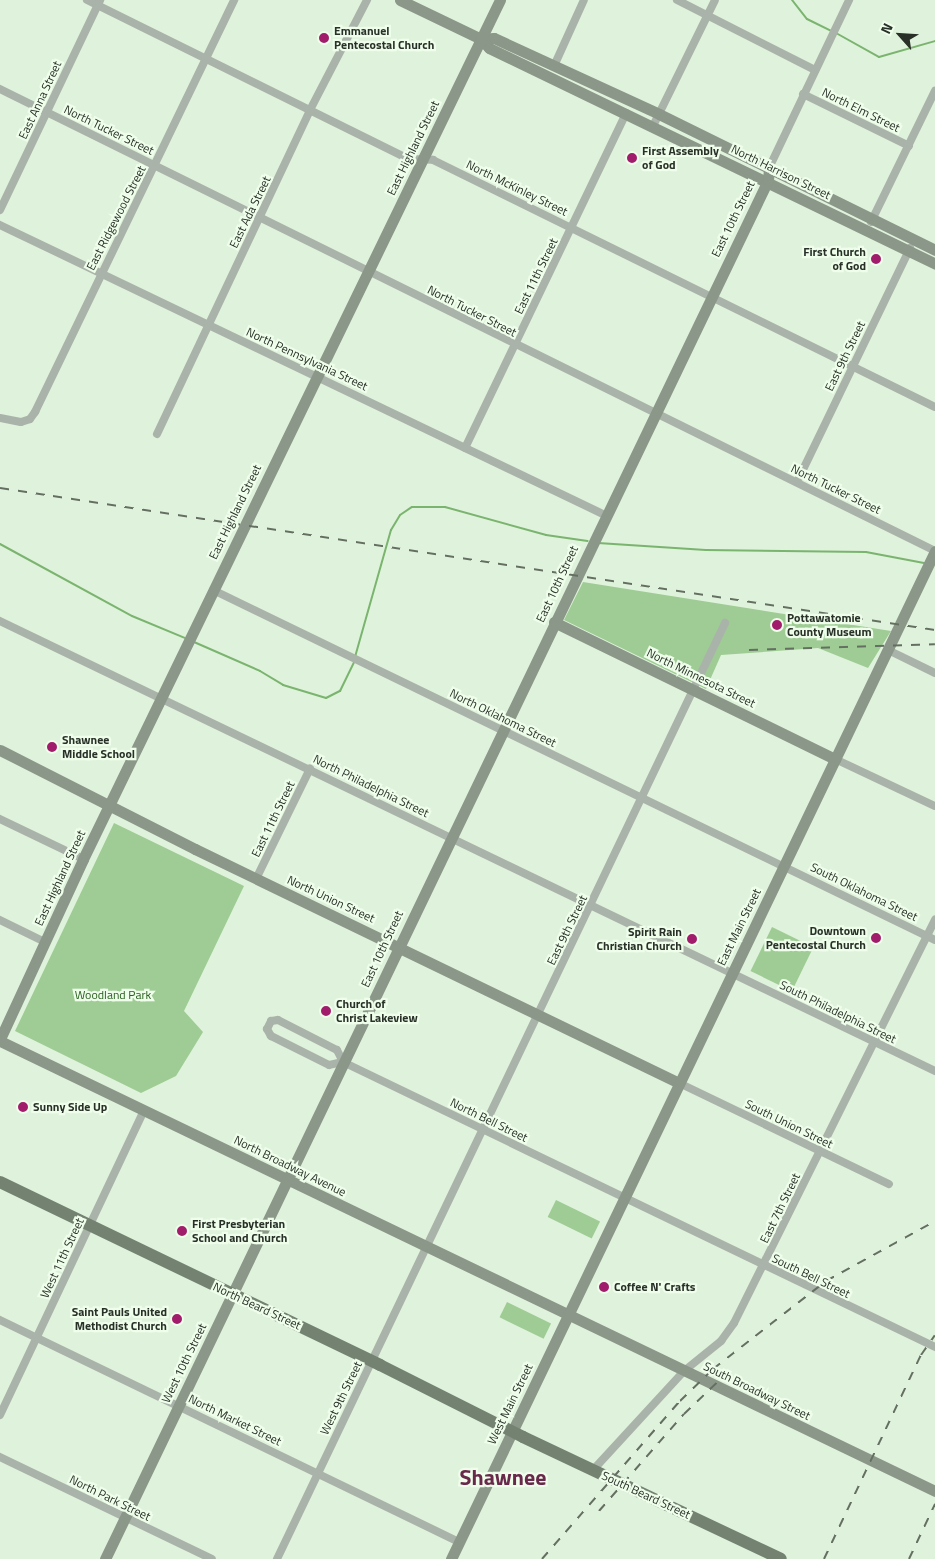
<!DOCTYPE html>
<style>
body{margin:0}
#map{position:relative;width:935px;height:1559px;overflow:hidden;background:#dff2db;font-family:"Titillium Web",sans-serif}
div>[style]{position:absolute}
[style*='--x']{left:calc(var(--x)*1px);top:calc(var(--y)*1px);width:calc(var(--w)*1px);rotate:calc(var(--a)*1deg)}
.green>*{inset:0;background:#9ecc94;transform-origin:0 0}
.stream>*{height:2px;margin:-1px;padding:0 1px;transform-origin:1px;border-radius:1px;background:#7ab46f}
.street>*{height:8px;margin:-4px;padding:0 4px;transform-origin:4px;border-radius:4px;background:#aab3a9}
.secondary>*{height:11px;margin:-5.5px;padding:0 5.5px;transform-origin:5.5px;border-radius:5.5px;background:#8b9789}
.primary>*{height:12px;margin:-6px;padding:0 6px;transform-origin:6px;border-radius:6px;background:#748371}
.rail>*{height:2px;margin-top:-1px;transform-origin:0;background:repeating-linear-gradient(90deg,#646f62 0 9px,transparent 0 18px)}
.dots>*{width:14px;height:14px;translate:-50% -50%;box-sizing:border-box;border:2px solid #eefeeb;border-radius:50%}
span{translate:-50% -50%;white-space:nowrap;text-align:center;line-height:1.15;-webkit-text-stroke:4.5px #eefeeb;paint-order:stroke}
.poi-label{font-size:12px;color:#283027;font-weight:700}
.left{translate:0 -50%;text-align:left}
.right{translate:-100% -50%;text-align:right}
.street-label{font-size:12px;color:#283027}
.park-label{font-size:12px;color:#29601d}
.town-label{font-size:22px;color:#69294a;font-weight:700}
.north{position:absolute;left:875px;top:10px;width:50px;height:50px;-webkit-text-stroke:4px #eefeeb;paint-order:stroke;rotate:296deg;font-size:14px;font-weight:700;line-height:20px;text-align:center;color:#283027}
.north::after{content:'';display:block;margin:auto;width:18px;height:22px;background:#283027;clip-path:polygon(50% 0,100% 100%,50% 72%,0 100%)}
</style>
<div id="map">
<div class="green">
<i style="clip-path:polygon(583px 582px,891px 631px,868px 668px,818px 648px,721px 655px,706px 689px,564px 620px)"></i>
<i style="clip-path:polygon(114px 823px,244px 886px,184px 1011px,203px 1032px,176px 1076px,141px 1093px,15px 1031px)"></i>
<i style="left:772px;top:927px;width:46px;height:49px;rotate:26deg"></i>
<i style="left:556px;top:1200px;width:49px;height:19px;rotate:26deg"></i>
<i style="left:507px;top:1302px;width:49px;height:17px;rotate:26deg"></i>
</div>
<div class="stream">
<i style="--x:792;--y:0;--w:24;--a:52"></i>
<i style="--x:807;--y:19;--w:28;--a:26"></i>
<i style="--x:836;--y:33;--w:49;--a:29.2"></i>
<i style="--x:879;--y:57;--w:58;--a:-15.9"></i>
<i style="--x:598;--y:543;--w:108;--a:3.7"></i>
<i style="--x:706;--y:550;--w:160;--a:0.7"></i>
<i style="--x:866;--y:552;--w:59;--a:10.7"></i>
<i style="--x:0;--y:544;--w:150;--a:28.6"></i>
<i style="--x:132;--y:616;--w:57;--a:22.5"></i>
<i style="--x:194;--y:642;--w:72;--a:23.7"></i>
<i style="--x:260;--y:671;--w:27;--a:31"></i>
<i style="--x:283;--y:685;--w:45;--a:16.8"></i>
<i style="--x:326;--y:698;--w:16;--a:-27"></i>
<i style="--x:340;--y:691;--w:32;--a:-64"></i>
<i style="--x:355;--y:657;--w:132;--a:-74.2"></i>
<i style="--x:391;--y:530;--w:17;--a:-59"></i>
<i style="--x:400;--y:515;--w:14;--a:-34"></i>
<i style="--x:412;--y:507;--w:33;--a:0"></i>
<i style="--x:445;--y:507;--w:105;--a:15.5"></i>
<i style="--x:546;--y:535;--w:42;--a:8.1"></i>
</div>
<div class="street">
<i style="--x:87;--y:0;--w:359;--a:26.3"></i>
<i style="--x:409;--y:159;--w:24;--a:2"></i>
<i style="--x:433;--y:160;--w:559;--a:26.2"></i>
<i style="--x:677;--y:0;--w:155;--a:26.9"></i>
<i style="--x:554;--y:66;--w:72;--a:-65.6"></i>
<i style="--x:0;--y:89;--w:1043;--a:26.29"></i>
<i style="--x:803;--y:94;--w:118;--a:26.1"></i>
<i style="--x:653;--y:126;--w:140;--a:-63.8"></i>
<i style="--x:769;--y:168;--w:186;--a:-64.5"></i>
<i style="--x:0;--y:210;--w:233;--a:-64.5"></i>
<i style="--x:871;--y:222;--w:146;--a:-64"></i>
<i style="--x:0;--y:225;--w:671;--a:25.61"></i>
<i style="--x:0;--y:418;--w:21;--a:11"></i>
<i style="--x:21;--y:422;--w:9;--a:-18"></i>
<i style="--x:30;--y:419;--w:9;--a:-54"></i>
<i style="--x:35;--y:412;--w:458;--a:-64.2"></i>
<i style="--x:157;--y:434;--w:358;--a:-64.7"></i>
<i style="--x:310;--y:110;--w:124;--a:-62.6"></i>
<i style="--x:465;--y:448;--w:372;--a:-64.3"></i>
<i style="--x:797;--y:482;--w:260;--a:-64.2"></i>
<i style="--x:213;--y:590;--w:802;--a:25.86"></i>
<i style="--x:0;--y:621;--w:1038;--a:25.7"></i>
<i style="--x:888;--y:650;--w:52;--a:26.1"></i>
<i style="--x:835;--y:759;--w:110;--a:25.2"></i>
<i style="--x:0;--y:819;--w:92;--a:25.7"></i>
<i style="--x:256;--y:879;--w:123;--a:-63.9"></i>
<i style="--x:0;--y:920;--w:50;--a:26.1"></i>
<i style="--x:343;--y:1062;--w:14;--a:168"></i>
<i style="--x:329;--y:1065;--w:65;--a:-153.4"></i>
<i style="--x:271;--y:1036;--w:8;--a:-120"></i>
<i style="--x:267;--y:1029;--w:9;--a:-63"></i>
<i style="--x:271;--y:1021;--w:7;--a:-8"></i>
<i style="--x:278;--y:1020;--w:66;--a:27"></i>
<i style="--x:337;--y:1050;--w:13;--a:63"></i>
<i style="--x:343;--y:1062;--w:657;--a:25.71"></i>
<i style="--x:679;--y:1083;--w:233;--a:25.7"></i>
<i style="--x:0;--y:1320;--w:510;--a:25.81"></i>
<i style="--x:0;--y:1415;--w:336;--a:-64.7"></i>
<i style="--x:0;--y:1457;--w:235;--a:25.7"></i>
<i style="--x:593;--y:1470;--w:134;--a:-47.4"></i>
<i style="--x:684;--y:1371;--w:48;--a:-39"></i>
<i style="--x:721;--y:1341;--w:22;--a:-54"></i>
<i style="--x:734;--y:1323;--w:451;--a:-63.5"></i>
<i style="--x:277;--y:1559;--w:1038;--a:-64.42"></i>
</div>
<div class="secondary">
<i style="--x:400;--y:0;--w:90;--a:25.7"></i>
<i style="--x:481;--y:39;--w:12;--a:48"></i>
<i style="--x:489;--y:48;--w:496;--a:25.8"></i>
<i style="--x:481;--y:39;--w:13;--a:-4"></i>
<i style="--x:494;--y:38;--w:182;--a:24.7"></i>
<i style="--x:659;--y:114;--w:308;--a:26.2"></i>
<i style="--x:554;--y:622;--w:313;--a:26"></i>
<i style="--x:0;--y:750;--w:219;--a:26.9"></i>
<i style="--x:195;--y:849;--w:538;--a:25.8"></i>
<i style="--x:0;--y:1039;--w:198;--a:-65.2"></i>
<i style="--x:83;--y:859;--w:955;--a:-64.11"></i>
<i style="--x:0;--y:1041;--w:1038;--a:25.7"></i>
<i style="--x:105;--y:1559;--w:1530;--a:-64.32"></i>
<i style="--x:768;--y:180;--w:12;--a:-85"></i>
<i style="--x:451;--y:1559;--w:1118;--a:-64.35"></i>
</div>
<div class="primary">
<i style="--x:0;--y:1182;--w:422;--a:25.7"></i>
<i style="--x:380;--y:1365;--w:160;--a:26.7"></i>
<i style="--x:523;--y:1437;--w:285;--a:25.3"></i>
</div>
<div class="rail">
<i style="--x:0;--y:488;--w:946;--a:8.64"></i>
<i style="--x:749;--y:650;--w:186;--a:-1.8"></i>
<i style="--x:599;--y:1511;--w:129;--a:-48.8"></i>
<i style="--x:684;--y:1414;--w:61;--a:-43.7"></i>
<i style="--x:542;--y:1559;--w:210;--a:-48.9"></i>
<i style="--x:680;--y:1401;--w:46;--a:-44.1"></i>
<i style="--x:713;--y:1369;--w:143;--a:-37.9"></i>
<i style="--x:826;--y:1281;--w:124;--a:-28.8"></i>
<i style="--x:824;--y:1559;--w:226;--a:-64.6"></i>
<i style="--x:921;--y:1355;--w:24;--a:-55"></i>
<i style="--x:909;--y:1559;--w:61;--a:-64.7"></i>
</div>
<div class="dots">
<i style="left:324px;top:38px;background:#a11d6b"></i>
<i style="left:632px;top:158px;background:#a11d6b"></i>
<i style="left:876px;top:259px;background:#a11d6b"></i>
<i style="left:777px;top:625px;background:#a11d6b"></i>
<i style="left:52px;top:747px;background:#a11d6b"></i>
<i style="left:876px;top:938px;background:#a11d6b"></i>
<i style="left:692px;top:939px;background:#a11d6b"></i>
<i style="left:326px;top:1011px;background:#a11d6b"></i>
<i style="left:23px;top:1107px;background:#a11d6b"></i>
<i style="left:182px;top:1231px;background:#a11d6b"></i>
<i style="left:604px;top:1287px;background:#a11d6b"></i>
<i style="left:177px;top:1319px;background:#a11d6b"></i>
</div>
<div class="poi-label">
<span class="left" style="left:334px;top:38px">Emmanuel<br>Pentecostal Church</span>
<span class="left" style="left:642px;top:158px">First Assembly<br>of God</span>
<span class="right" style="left:866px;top:259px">First Church<br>of God</span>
<span class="left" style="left:787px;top:625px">Pottawatomie<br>County Museum</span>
<span class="left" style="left:62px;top:747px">Shawnee<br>Middle School</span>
<span class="right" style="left:866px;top:938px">Downtown<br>Pentecostal Church</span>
<span class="right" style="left:682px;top:939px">Spirit Rain<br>Christian Church</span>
<span class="left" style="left:336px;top:1011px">Church of<br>Christ Lakeview</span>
<span class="left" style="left:33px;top:1107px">Sunny Side Up</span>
<span class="left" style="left:192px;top:1231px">First Presbyterian<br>School and Church</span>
<span class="left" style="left:614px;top:1287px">Coffee N' Crafts</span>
<span class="right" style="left:167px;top:1319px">Saint Pauls United<br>Methodist Church</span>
</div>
<div class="street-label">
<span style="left:40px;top:100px;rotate:-65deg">East Anna Street</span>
<span style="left:861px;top:110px;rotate:26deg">North Elm Street</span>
<span style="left:109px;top:130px;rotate:26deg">North Tucker Street</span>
<span style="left:413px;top:148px;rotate:-64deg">East Highland Street</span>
<span style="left:781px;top:172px;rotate:26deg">North Harrison Street</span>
<span style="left:517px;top:188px;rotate:26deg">North McKinley Street</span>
<span style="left:250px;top:212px;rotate:-64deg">East Ada Street</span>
<span style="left:116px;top:218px;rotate:-63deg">East Ridgewood Street</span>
<span style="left:733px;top:219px;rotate:-64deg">East 10th Street</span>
<span style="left:536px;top:276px;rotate:-64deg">East 11th Street</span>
<span style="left:472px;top:311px;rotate:27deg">North Tucker Street</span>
<span style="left:845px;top:356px;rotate:-64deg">East 9th Street</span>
<span style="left:307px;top:359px;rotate:25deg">North Pennsylvania Street</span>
<span style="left:836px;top:489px;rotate:26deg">North Tucker Street</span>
<span style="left:235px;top:512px;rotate:-64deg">East Highland Street</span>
<span style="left:557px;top:584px;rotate:-65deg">East 10th Street</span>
<span style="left:701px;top:678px;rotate:26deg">North Minnesota Street</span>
<span style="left:503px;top:718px;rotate:26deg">North Oklahoma Street</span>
<span style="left:371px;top:786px;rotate:26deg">North Philadelphia Street</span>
<span style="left:273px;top:819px;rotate:-64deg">East 11th Street</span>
<span style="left:60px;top:878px;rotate:-65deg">East Highland Street</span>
<span style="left:864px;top:892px;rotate:26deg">South Oklahoma Street</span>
<span style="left:331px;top:899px;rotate:25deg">North Union Street</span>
<span style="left:739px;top:927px;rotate:-64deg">East Main Street</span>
<span style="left:567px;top:930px;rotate:-64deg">East 9th Street</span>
<span style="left:382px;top:949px;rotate:-65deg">East 10th Street</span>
<span style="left:838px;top:1012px;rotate:26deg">South Philadelphia Street</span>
<span style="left:489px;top:1120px;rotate:26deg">North Bell Street</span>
<span style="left:789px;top:1124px;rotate:26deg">South Union Street</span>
<span style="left:290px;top:1166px;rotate:26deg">North Broadway Avenue</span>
<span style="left:780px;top:1208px;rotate:-64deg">East 7th Street</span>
<span style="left:62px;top:1258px;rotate:-65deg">West 11th Street</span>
<span style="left:811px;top:1276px;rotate:26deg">South Bell Street</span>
<span style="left:257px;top:1306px;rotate:25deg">North Beard Street</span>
<span style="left:184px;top:1363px;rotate:-64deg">West 10th Street</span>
<span style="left:757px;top:1391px;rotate:26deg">South Broadway Street</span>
<span style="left:341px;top:1398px;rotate:-64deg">West 9th Street</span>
<span style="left:510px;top:1404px;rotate:-64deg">West Main Street</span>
<span style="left:235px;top:1420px;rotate:26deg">North Market Street</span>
<span style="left:646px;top:1495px;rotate:25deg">South Beard Street</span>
<span style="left:110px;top:1498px;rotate:26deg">North Park Street</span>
</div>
<div class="park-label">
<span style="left:113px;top:995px">Woodland Park</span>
</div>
<div class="town-label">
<span style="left:503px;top:1478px">Shawnee</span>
</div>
<div class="north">N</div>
</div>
